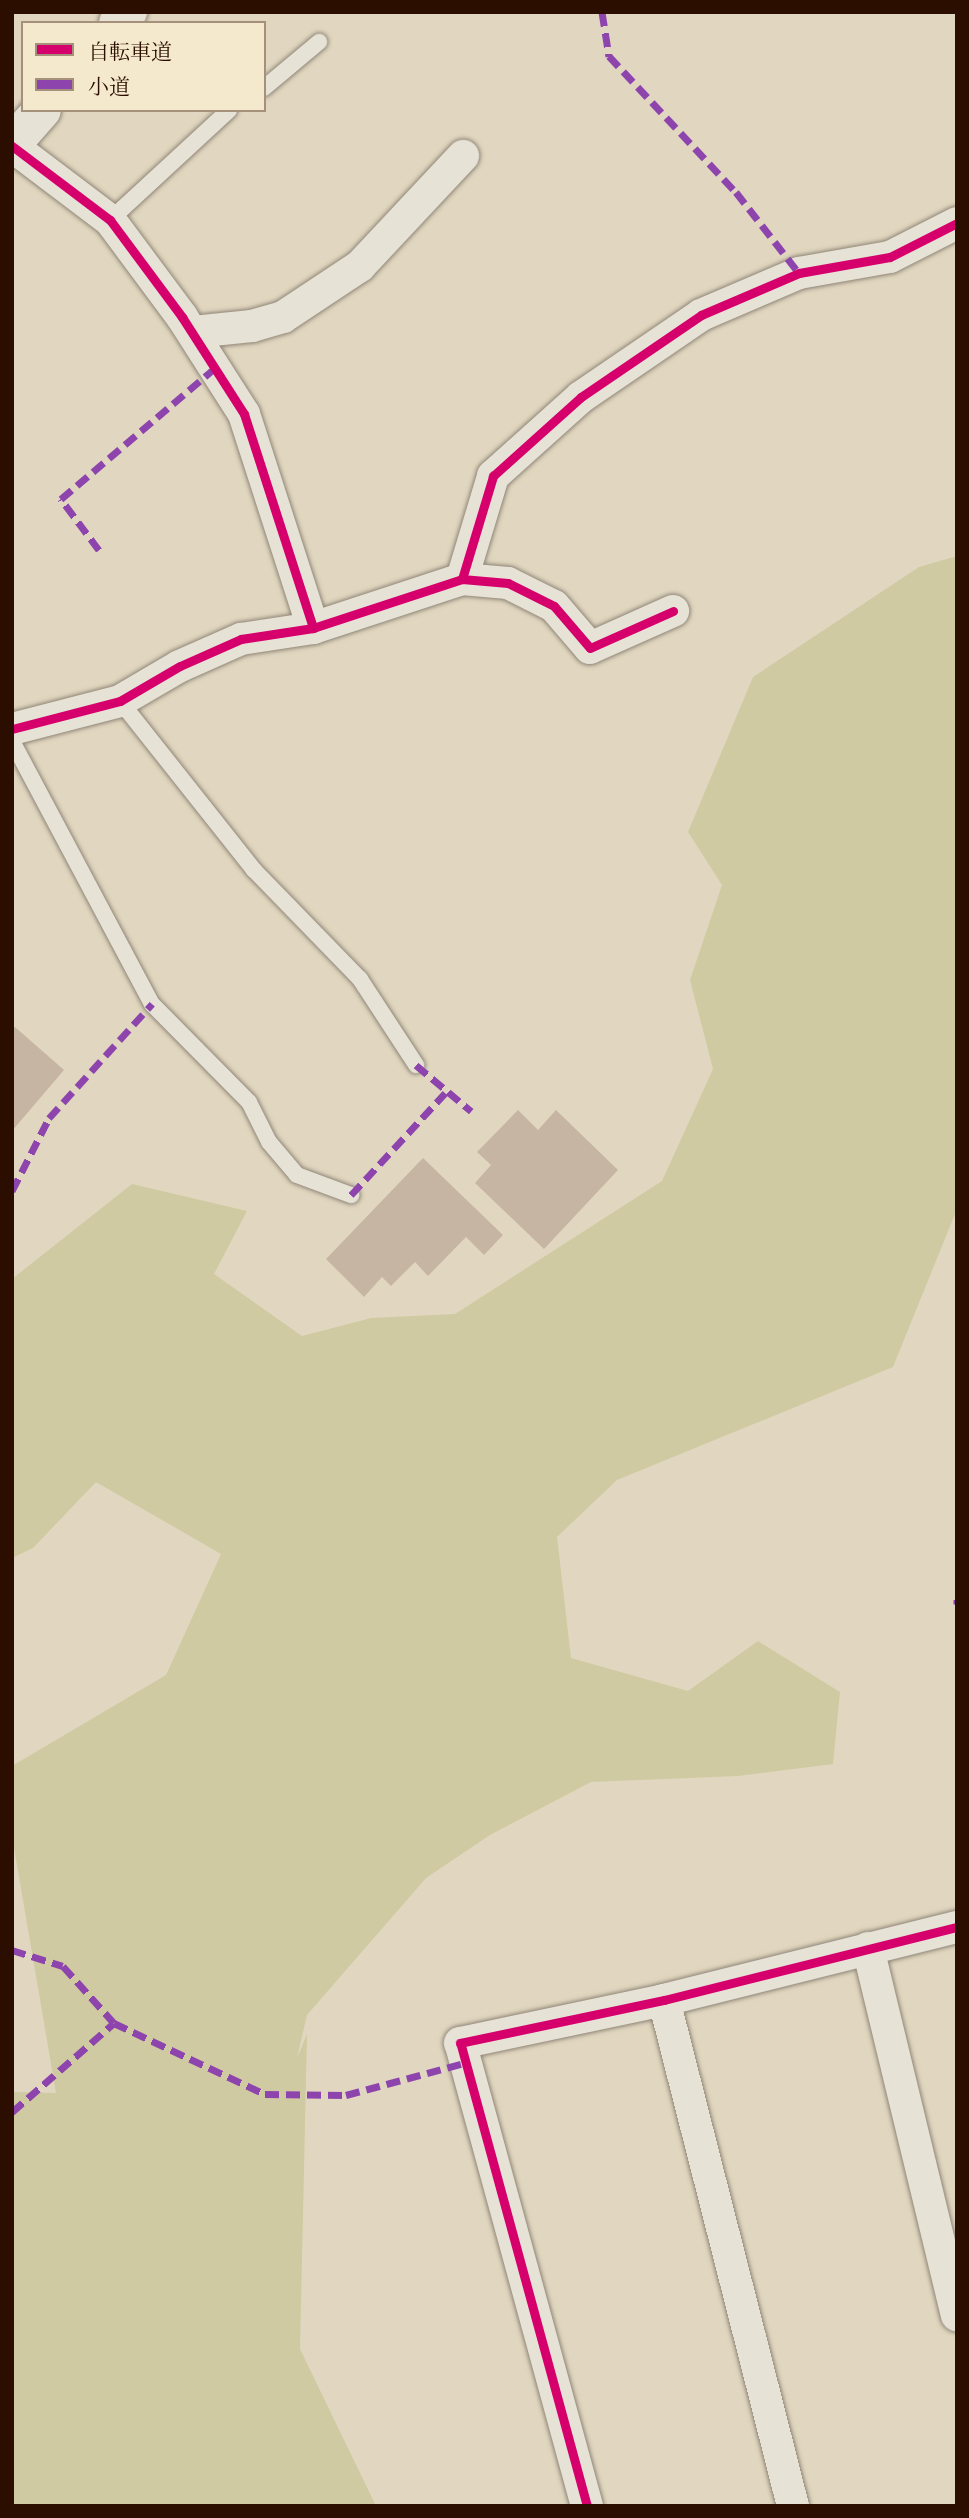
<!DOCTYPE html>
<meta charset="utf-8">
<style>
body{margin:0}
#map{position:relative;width:969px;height:2518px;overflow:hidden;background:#e1d7c0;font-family:"Libre Caslon Text","Noto Serif JP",serif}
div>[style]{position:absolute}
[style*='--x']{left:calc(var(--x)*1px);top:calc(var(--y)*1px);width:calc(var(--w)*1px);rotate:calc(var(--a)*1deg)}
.green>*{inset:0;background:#cfcaa1}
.building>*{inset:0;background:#c7b5a3}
.roads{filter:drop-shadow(0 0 2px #908677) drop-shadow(0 0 2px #908677)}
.service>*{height:16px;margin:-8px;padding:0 8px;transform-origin:8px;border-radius:8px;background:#e7e2d6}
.minor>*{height:32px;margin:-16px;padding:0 16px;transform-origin:16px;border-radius:16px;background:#e7e2d6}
.secondary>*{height:38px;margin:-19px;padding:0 19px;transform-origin:19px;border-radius:19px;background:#e7e2d6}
.quiet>*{height:7px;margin-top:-3.5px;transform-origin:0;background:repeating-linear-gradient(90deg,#8e44ad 0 14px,transparent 0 21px)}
.cycleway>*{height:9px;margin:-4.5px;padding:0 4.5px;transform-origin:4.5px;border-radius:4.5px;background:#d6006c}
span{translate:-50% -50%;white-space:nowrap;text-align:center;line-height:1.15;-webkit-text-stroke:7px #f5e9cd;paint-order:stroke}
.frame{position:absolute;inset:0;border:14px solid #2c0e00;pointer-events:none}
.legend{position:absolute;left:21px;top:21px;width:245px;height:91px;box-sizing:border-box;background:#f5e9cd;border:2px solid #a5917b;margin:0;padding:9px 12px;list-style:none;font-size:21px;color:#2c0e00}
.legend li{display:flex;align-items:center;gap:14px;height:35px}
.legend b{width:35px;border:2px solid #a5917b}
</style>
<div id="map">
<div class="green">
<i style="clip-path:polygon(957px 556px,957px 1209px,893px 1367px,617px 1480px,557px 1537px,571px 1658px,688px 1691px,758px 1641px,840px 1692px,833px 1764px,738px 1776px,591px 1782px,490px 1835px,426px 1878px,307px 2015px,297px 2058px,307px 2034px,300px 2349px,376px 2506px,12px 2506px,12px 2092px,56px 2093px,12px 1836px,12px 1766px,166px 1675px,221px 1554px,96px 1482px,33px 1548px,12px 1558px,12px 1279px,132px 1184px,247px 1211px,214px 1274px,302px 1336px,371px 1318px,455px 1314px,662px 1181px,713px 1069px,690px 980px,722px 885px,688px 832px,753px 677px,919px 567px)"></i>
</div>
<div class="building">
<i style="clip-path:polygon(15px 1027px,64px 1070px,12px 1131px,12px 1030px)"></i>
<i style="clip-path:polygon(518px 1110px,538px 1130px,556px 1110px,618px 1170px,544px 1249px,475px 1183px,491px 1165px,477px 1152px)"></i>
<i style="clip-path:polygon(423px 1158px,503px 1235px,484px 1255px,466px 1237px,428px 1276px,415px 1262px,391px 1286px,382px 1277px,364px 1297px,326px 1259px)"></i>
</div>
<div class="roads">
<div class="service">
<i style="--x:264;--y:88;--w:72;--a:-39.9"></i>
<i style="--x:110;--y:220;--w:162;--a:-42.7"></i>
<i style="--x:120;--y:701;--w:216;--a:51.6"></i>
<i style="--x:254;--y:870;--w:152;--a:45.8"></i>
<i style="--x:360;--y:979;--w:103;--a:56.9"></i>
<i style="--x:12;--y:741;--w:298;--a:62"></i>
<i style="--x:152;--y:1004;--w:138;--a:45.3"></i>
<i style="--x:249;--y:1102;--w:45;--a:63.4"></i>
<i style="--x:269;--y:1142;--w:43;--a:49.7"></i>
<i style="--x:297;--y:1175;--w:58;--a:20.3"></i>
</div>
<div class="minor">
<i style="--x:12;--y:146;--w:123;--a:37.1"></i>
<i style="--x:110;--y:220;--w:121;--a:53.4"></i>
<i style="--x:182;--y:317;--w:115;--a:57.4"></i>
<i style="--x:244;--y:414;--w:225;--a:72.1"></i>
<i style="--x:193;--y:332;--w:59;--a:-5.8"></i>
<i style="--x:252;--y:326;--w:32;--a:-16"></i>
<i style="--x:283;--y:317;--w:92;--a:-33.5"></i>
<i style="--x:360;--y:266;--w:151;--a:-46.9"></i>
<i style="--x:462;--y:579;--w:108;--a:-73.2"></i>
<i style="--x:493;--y:476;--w:118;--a:-41.9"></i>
<i style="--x:581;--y:397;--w:145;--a:-34.3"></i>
<i style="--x:701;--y:315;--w:107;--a:-23.2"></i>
<i style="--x:799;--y:273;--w:92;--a:-10"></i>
<i style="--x:890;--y:257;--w:75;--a:-26.9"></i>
<i style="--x:12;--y:729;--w:112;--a:-14.5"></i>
<i style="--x:120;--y:701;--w:69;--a:-30.3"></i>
<i style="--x:180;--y:666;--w:67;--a:-23.9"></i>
<i style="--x:241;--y:639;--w:73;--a:-8.7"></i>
<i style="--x:313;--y:628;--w:157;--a:-18.2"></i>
<i style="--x:462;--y:579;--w:46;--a:5"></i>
<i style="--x:508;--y:583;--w:51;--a:26.6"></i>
<i style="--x:554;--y:606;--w:55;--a:49.4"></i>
<i style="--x:590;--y:648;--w:91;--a:-24"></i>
<i style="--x:868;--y:1948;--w:378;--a:76.4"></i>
<i style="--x:664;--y:2000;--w:522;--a:75.7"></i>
<i style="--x:587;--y:2506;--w:480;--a:-105.3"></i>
<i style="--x:460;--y:2043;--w:208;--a:-11.9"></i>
<i style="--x:664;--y:2000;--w:302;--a:-14"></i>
</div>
<div class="secondary">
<i style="--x:118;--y:23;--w:15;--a:-48"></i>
<i style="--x:12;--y:144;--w:45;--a:-48.6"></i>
</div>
</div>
<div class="quiet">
<i style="--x:602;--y:12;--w:45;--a:81"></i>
<i style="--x:609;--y:56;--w:186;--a:47"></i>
<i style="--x:736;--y:192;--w:103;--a:52.1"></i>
<i style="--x:99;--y:550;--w:64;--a:-126.7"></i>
<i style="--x:61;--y:499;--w:202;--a:-40.4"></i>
<i style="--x:416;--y:1065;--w:72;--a:39.9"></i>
<i style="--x:12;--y:1191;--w:82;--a:-63.1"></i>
<i style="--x:49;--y:1118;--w:154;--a:-47.9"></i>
<i style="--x:351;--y:1195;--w:139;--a:-47.3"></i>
<i style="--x:957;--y:1599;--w:5;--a:90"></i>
<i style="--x:12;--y:1950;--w:53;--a:17.4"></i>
<i style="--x:63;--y:1966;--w:76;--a:48.2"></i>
<i style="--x:12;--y:2112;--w:135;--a:-41.1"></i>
<i style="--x:114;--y:2023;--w:167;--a:25.2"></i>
<i style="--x:265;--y:2094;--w:81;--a:0.7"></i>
<i style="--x:346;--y:2095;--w:123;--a:-15.1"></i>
</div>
<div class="cycleway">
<i style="--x:12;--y:146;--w:123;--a:37.1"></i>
<i style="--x:110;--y:220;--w:121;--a:53.4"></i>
<i style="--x:182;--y:317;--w:115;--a:57.4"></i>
<i style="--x:244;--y:414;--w:225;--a:72.1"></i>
<i style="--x:462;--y:579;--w:108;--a:-73.2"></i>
<i style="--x:493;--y:476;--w:118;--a:-41.9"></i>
<i style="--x:581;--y:397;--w:145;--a:-34.3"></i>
<i style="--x:701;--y:315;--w:107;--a:-23.2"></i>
<i style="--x:799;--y:273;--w:92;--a:-10"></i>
<i style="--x:890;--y:257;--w:75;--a:-26.9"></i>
<i style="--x:12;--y:729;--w:112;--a:-14.5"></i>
<i style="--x:120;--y:701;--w:69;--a:-30.3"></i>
<i style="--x:180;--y:666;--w:67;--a:-23.9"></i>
<i style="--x:241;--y:639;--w:73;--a:-8.7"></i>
<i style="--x:313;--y:628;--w:157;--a:-18.2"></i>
<i style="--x:462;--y:579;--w:46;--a:5"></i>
<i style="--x:508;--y:583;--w:51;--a:26.6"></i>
<i style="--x:554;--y:606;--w:55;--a:49.4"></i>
<i style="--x:590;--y:648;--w:91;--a:-24"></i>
<i style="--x:587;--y:2506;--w:480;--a:-105.3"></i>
<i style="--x:460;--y:2043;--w:208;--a:-11.9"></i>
<i style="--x:664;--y:2000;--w:302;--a:-14"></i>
</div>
<div class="frame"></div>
<ul class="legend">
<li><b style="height:9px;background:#d6006c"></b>自転車道</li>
<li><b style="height:9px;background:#8e44ad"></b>小道</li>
</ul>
</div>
